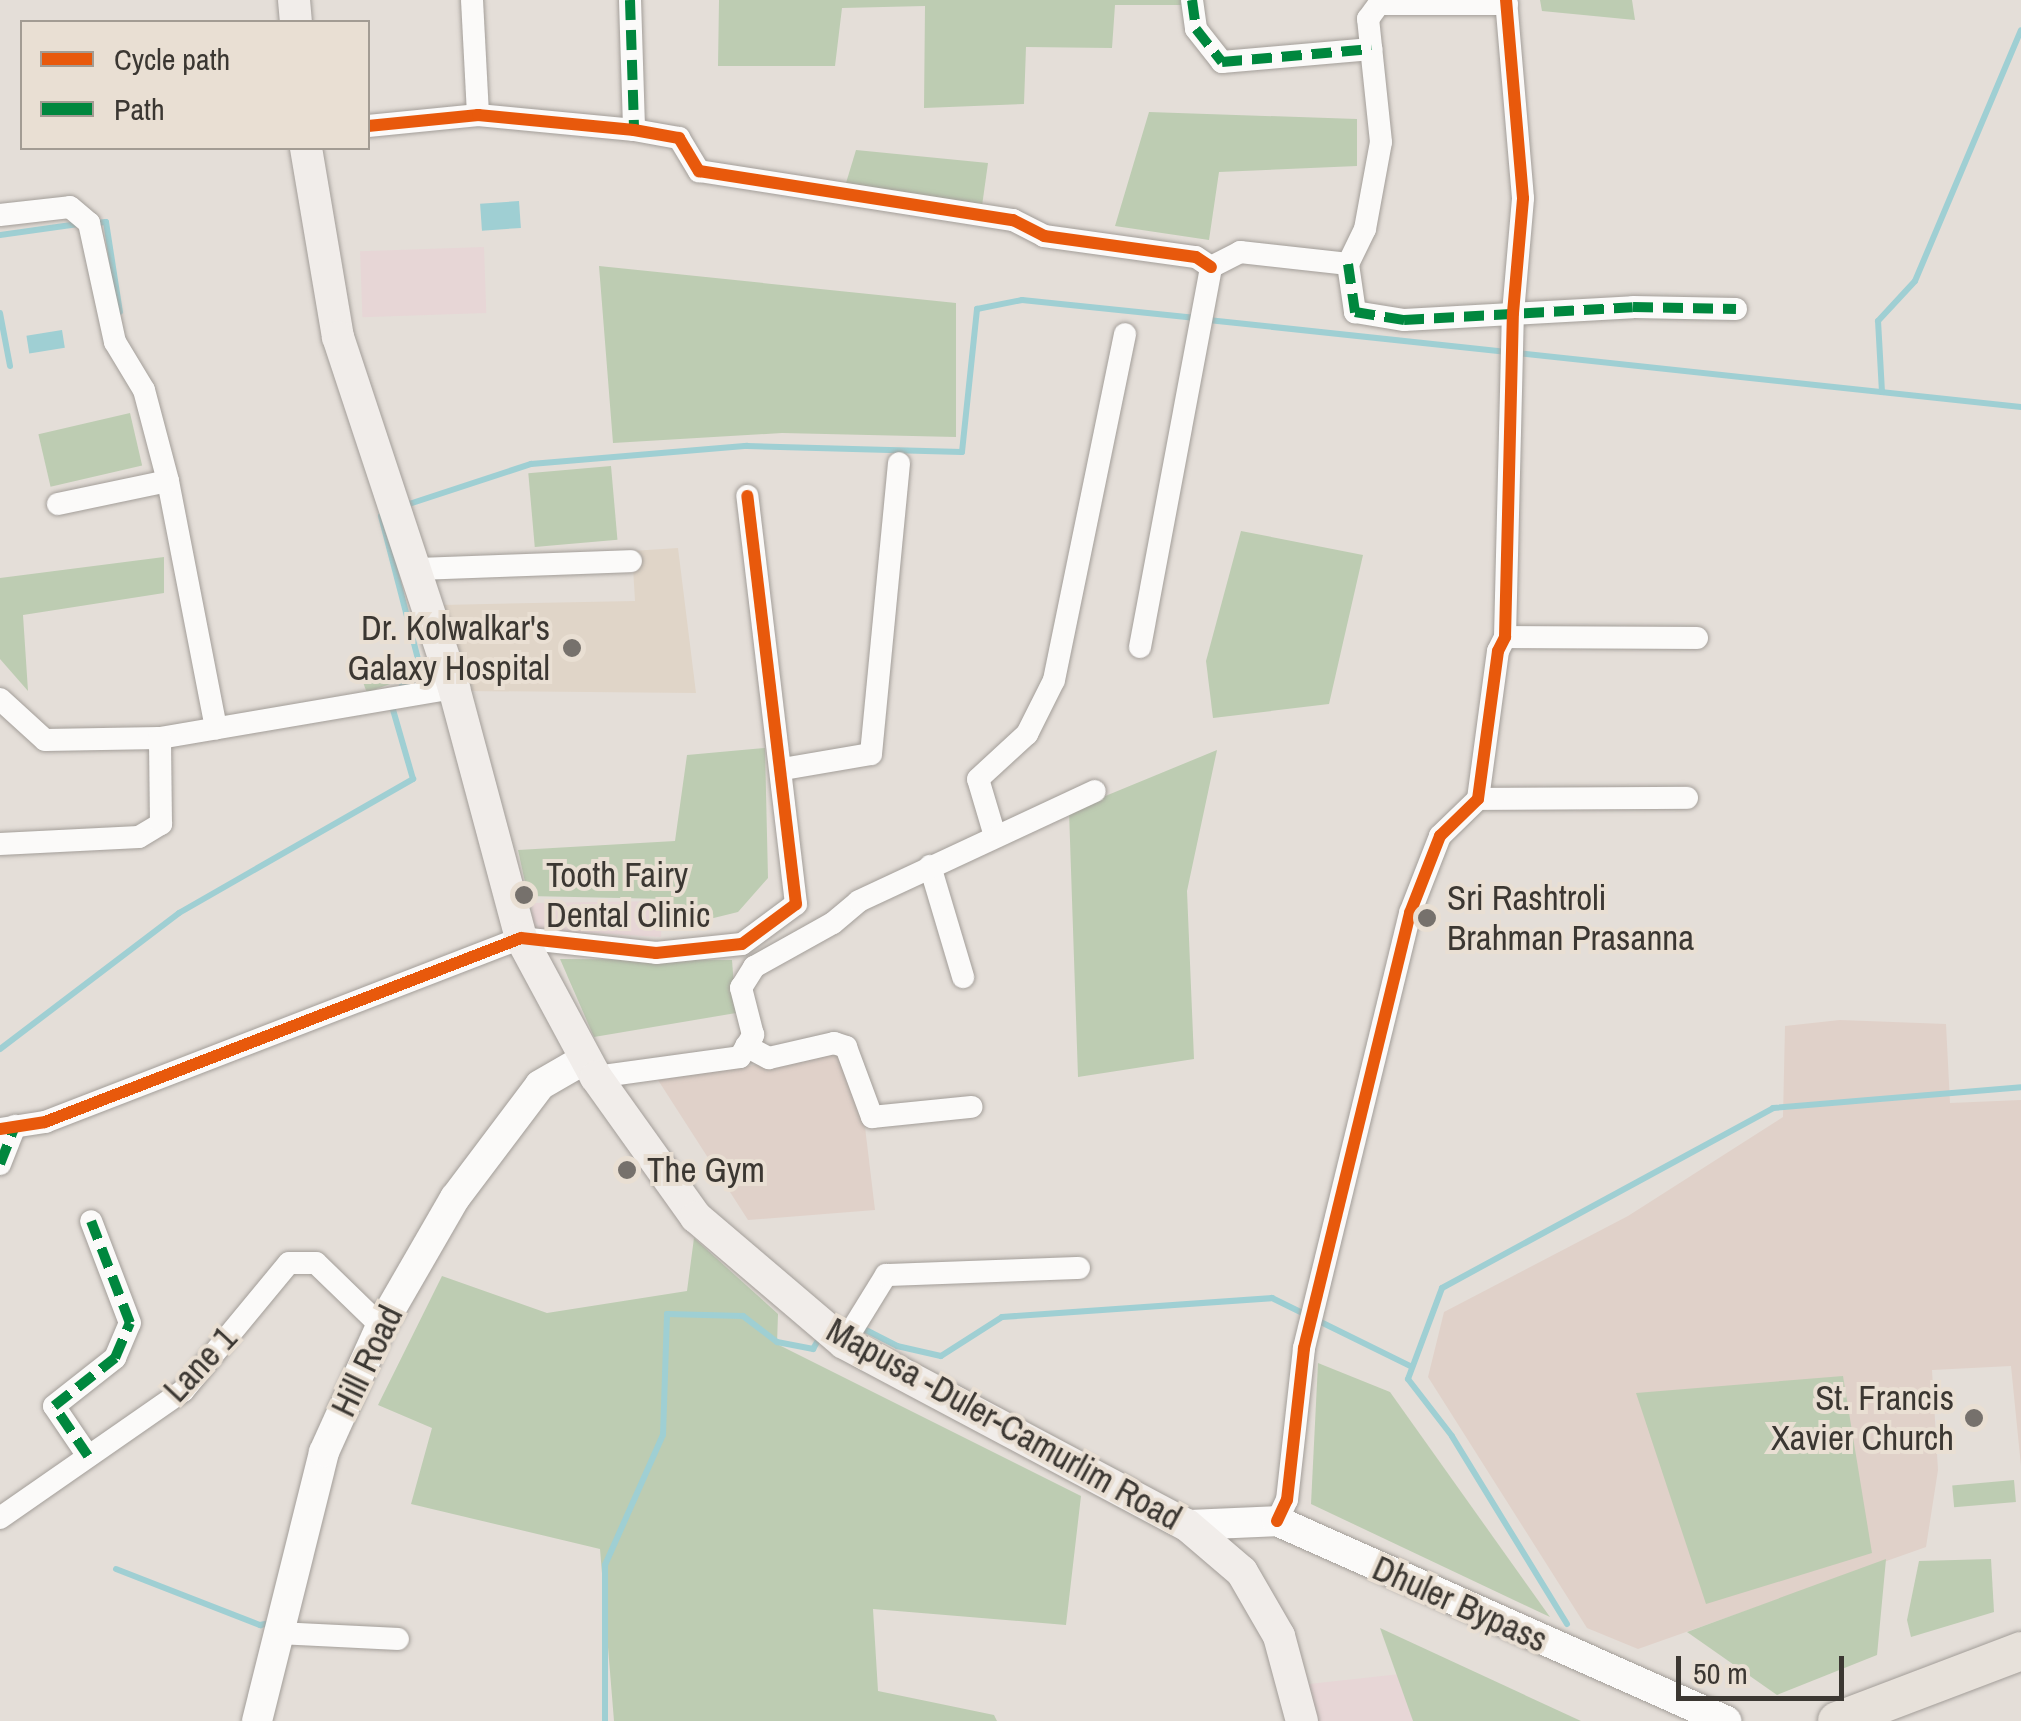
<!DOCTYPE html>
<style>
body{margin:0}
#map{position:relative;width:2021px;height:1721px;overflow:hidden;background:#e4ded8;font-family:"Archivo Narrow",sans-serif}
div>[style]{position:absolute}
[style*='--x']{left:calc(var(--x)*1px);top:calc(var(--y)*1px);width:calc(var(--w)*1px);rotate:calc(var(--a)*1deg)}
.commercial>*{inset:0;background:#e7d6d6;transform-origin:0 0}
.built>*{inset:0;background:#e0d5c8}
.education>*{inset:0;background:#e0d1c9}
.green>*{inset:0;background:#bdccb2;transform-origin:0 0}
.water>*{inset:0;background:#9fcfd3;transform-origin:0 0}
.stream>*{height:6px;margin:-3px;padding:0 3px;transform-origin:3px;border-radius:3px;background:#9fcfd3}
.roads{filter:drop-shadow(0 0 2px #a39e99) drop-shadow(0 0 2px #a39e99)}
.minor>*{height:22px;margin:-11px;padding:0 11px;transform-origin:11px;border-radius:11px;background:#fbfaf9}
.tertiary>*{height:30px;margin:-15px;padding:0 15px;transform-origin:15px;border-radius:15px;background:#fbfaf9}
.secondary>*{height:32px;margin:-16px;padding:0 16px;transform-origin:16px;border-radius:16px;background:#f1edea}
.primary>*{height:38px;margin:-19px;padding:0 19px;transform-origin:19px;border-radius:19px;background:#e7e1da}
.quiet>*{height:10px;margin-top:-5px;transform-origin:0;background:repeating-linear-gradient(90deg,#00873e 0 20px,transparent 0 30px)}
.cycleway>*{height:12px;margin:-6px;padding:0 6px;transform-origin:6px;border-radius:6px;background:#e8590c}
.dots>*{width:28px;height:28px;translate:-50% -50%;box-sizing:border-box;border:5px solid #e9dfd3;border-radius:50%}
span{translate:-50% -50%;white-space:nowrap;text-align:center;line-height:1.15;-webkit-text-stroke:8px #e9dfd3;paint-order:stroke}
.poi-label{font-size:35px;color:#3b3732}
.right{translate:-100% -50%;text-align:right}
.left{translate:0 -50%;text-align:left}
.street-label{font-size:35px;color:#3b3732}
.legend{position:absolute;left:20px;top:20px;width:350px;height:130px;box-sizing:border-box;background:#e9dfd3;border:2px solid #a39c93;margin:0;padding:12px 18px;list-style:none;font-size:30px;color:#3b3732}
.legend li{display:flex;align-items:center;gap:20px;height:50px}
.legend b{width:50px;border:2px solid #a39c93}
.scale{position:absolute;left:1676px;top:1656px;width:168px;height:45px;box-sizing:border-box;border:5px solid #3b3732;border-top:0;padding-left:12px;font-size:30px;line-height:35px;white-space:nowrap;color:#3b3732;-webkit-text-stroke:8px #e9dfd3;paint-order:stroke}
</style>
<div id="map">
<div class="commercial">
<i style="left:484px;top:247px;width:66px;height:124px;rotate:88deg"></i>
<i style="clip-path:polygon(663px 901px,661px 937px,534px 930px,531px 903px)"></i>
<i style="clip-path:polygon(1400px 1674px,1413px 1721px,1310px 1721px,1300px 1685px)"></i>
</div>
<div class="built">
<i style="clip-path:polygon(678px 548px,696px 693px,465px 691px,441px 605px,635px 601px,632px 551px)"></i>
</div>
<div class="education">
<i style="clip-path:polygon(1840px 1020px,1946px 1024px,1950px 1103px,2021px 1100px,2021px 1466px,2011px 1366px,1932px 1370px,1938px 1470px,1926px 1547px,1638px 1649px,1587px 1628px,1428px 1377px,1444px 1312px,1628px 1216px,1783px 1117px,1785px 1026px)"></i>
<i style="clip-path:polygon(837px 1052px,865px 1127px,875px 1210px,748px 1220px,658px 1080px)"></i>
</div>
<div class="green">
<i style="clip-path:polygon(719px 0,1195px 0,1195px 5px,1115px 5px,1112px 48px,1026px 47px,1024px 104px,924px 108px,925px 6px,842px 8px,835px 66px,718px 66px)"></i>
<i style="clip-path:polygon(1540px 0,1632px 0,1635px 20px,1542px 11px)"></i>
<i style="clip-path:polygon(1149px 112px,1357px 119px,1357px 166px,1219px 172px,1209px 240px,1115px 226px)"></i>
<i style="clip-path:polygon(856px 150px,988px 163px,982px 206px,846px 183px)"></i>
<i style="clip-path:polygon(599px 266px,956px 303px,956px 437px,782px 433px,613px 443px)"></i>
<i style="left:130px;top:413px;width:54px;height:94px;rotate:77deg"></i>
<i style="left:611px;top:466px;width:74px;height:83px;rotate:85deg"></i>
<i style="clip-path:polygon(1241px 531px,1363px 555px,1329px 704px,1213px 718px,1206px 661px)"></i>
<i style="clip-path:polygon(164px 557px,164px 593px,23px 615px,28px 691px,0 659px,0 578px)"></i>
<i style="left:406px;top:657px;width:20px;height:49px;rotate:70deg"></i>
<i style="clip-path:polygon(765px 748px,768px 878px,738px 912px,669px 929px,667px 899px,528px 896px,518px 850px,675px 841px,687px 755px)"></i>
<i style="clip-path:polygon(1217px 750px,1187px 891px,1194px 1059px,1078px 1077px,1069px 811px)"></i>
<i style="clip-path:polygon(560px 959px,732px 960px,736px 1013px,594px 1037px)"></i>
<i style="clip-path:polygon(694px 1238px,778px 1314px,777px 1344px,1081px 1496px,1066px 1625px,873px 1609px,878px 1691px,994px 1715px,997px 1721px,614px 1721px,600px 1549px,411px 1504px,432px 1428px,378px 1405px,442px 1276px,547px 1313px,687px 1291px)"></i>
<i style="clip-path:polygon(1318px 1363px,1390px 1392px,1550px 1617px,1311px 1504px)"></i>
<i style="clip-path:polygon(1843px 1376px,1872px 1553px,1706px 1604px,1636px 1393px)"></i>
<i style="left:2014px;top:1480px;width:22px;height:62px;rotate:85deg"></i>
<i style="clip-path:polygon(1886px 1559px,1877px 1655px,1777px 1695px,1687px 1632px)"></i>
<i style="clip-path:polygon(1991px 1559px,1994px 1612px,1911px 1637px,1907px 1620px,1919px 1561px)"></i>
<i style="clip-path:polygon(1380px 1628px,1581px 1721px,1413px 1721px)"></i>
</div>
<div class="water">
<i style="left:519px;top:201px;width:27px;height:39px;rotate:86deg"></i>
<i style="left:62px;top:330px;width:18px;height:36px;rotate:81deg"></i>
</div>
<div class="stream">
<i style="--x:95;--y:223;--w:11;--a:-5"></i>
<i style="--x:106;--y:222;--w:91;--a:81.2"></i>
<i style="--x:0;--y:235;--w:79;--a:-8"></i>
<i style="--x:0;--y:313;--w:54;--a:79.3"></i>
<i style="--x:1208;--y:320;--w:818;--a:6.11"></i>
<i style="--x:1882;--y:392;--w:71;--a:-93.2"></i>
<i style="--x:1878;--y:321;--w:54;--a:-47.2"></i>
<i style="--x:1915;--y:281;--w:272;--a:-67.1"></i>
<i style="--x:403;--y:506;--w:135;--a:-18.2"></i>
<i style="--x:531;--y:464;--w:217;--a:-4.8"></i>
<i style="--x:747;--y:446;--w:215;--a:1.6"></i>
<i style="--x:962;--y:452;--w:144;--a:-84"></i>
<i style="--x:977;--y:309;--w:46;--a:-11.3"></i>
<i style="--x:1022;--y:300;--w:175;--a:5.9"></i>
<i style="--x:381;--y:516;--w:163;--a:75.5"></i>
<i style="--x:422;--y:674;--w:23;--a:149"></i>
<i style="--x:0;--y:1049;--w:225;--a:-37.2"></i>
<i style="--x:179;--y:913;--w:270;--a:-29.8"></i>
<i style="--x:413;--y:779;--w:79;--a:-106.1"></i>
<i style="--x:862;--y:1328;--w:39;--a:27"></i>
<i style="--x:897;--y:1346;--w:45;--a:12.8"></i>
<i style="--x:941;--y:1356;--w:72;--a:-32.6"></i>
<i style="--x:1002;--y:1317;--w:271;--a:-4"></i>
<i style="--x:1272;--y:1298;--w:156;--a:26.2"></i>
<i style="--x:116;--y:1569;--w:155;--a:21.3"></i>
<i style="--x:260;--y:1625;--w:14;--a:-12"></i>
<i style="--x:1567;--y:1624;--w:220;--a:-121.5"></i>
<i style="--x:1452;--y:1436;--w:72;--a:-127.7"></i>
<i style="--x:1408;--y:1379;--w:97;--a:-69.5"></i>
<i style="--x:1442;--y:1288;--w:377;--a:-28.5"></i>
<i style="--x:1773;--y:1108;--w:249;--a:-4.8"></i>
<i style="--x:605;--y:1721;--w:156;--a:-90"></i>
<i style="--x:605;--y:1565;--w:142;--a:-66"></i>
<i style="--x:663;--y:1435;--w:121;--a:-88.1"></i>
<i style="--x:667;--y:1314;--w:76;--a:1.5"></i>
<i style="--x:743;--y:1316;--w:43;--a:37.4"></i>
<i style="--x:777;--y:1342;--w:37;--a:11"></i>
<i style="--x:813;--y:1349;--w:14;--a:-60"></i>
</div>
<div class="roads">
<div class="minor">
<i style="--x:472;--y:0;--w:115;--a:87"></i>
<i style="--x:630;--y:0;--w:130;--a:88.2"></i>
<i style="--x:1192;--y:0;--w:29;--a:82"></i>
<i style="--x:1196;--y:29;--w:42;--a:51.8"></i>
<i style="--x:1222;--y:62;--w:150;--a:-5"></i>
<i style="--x:368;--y:126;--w:111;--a:-5.7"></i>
<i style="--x:478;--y:115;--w:157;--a:5.5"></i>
<i style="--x:634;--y:130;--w:46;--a:10.1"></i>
<i style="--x:679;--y:138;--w:39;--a:59"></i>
<i style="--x:699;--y:171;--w:318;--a:8.9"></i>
<i style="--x:1013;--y:220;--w:35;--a:27"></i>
<i style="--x:1044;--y:236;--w:153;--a:7.9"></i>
<i style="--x:1196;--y:257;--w:18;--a:34"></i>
<i style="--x:0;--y:215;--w:70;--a:-6.5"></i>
<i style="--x:70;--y:207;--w:25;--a:40"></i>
<i style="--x:89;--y:223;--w:122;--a:77.7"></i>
<i style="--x:115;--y:342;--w:56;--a:58.9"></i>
<i style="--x:144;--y:390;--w:94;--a:75.2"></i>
<i style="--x:168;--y:481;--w:252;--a:79"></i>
<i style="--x:1348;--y:264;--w:49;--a:81.7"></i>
<i style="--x:1355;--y:312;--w:50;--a:9.3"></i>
<i style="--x:1404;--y:320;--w:229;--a:-3.2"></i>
<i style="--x:1633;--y:307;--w:103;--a:1.1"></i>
<i style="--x:1211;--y:267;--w:33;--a:-27"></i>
<i style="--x:1240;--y:252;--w:109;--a:6.3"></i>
<i style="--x:1348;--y:264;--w:39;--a:-64"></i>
<i style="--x:1365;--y:229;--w:88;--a:-79.6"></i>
<i style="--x:1381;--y:142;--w:124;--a:-96"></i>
<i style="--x:1368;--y:19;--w:19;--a:-54"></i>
<i style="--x:1379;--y:4;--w:128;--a:0"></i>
<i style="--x:58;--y:504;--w:112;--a:-11.8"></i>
<i style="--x:415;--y:569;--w:216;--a:-2.1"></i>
<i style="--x:1505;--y:637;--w:192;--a:0.3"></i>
<i style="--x:1140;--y:647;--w:387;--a:-79.4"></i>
<i style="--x:0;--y:699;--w:61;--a:42.3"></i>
<i style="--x:45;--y:740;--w:115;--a:-1"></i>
<i style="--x:160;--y:738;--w:298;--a:-9.7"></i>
<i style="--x:783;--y:769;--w:89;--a:-9.7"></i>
<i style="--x:871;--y:754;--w:292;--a:-84.5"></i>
<i style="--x:1478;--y:799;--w:209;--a:-0.3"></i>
<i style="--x:995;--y:836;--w:59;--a:-106.6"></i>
<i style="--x:978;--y:779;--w:67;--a:-42.6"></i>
<i style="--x:1027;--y:734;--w:60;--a:-63.4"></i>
<i style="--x:1054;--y:680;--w:353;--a:-78.4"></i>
<i style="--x:0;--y:844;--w:139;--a:-2.9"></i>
<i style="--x:139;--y:837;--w:26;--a:-31"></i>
<i style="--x:161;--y:824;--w:86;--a:-90.7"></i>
<i style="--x:930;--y:866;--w:116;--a:73.4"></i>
<i style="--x:746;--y:1046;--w:26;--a:28"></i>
<i style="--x:769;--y:1058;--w:67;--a:-13"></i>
<i style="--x:834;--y:1043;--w:13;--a:18"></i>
<i style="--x:846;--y:1047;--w:75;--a:69.6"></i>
<i style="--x:872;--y:1117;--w:100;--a:-5.8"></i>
<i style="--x:596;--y:1077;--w:145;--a:-7.9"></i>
<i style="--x:740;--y:1057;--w:26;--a:-59"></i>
<i style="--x:753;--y:1035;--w:49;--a:-104.3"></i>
<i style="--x:741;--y:988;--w:25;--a:-58"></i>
<i style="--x:754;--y:967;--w:90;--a:-29.1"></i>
<i style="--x:833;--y:923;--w:34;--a:-40"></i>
<i style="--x:859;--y:901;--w:260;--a:-25"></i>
<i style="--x:0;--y:1129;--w:46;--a:-8.8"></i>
<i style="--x:45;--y:1122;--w:510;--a:-21.13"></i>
<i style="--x:521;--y:938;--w:136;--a:6.3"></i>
<i style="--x:656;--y:953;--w:86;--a:-6"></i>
<i style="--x:742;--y:944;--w:67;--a:-36.5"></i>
<i style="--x:796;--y:904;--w:411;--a:-96.8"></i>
<i style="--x:0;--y:1164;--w:41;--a:-68.5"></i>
<i style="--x:844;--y:1343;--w:80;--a:-58.3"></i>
<i style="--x:886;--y:1275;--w:193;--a:-2.1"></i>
<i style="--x:88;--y:1456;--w:60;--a:-124.2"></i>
<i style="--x:54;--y:1406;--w:78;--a:-38.2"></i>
<i style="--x:115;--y:1358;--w:38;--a:-67"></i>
<i style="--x:130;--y:1323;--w:109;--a:-110.9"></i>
<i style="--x:0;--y:1518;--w:223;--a:-34.8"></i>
<i style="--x:183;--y:1391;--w:166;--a:-50.4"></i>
<i style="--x:289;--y:1263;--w:27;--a:0"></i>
<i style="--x:316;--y:1263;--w:91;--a:44.1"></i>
<i style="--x:1277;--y:1521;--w:23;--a:-65"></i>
<i style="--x:1287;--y:1500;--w:153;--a:-83.6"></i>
<i style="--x:1304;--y:1348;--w:448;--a:-76.3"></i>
<i style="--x:1410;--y:913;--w:83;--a:-68.7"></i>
<i style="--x:1440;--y:836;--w:53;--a:-44.2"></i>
<i style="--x:1478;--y:799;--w:149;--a:-82.3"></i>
<i style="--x:1498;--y:651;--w:16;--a:-63"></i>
<i style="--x:1505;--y:637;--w:324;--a:-88.6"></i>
<i style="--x:1513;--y:313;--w:115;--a:-85"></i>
<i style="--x:1523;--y:198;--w:199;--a:-94.9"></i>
<i style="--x:279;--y:1633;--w:119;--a:2.9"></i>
</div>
<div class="tertiary">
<i style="--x:1187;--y:1525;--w:90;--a:-2.5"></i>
<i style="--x:1277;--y:1521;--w:492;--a:24"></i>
<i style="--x:257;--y:1721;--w:277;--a:-76"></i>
<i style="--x:324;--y:1452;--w:138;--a:-65.7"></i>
<i style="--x:381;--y:1326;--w:148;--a:-60"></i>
<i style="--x:455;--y:1198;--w:141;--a:-53"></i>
<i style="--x:540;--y:1085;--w:52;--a:-30"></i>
</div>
<div class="secondary">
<i style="--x:294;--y:0;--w:22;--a:85"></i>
<i style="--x:306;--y:148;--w:192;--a:80.4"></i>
<i style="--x:338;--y:337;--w:370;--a:71.7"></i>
<i style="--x:454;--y:688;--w:259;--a:75"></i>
<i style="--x:521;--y:938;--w:158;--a:61.7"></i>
<i style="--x:596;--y:1077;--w:172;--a:54.5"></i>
<i style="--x:696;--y:1217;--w:194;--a:40.4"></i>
<i style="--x:844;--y:1343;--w:388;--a:28"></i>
<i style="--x:1187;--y:1525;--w:72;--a:40.5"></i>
<i style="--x:1242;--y:1572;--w:74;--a:60"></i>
<i style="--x:1279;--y:1636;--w:88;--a:74.9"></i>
</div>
<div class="primary">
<i style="--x:1837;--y:1721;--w:197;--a:-20.8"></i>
</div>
</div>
<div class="quiet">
<i style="--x:630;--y:0;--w:130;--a:88.2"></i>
<i style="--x:1192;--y:0;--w:29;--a:82"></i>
<i style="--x:1196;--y:29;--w:42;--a:51.8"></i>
<i style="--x:1222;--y:62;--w:150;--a:-5"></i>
<i style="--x:1348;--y:264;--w:49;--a:81.7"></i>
<i style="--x:1355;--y:312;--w:50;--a:9.3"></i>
<i style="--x:1404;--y:320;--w:229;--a:-3.2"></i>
<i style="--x:1633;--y:307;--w:103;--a:1.1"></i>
<i style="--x:0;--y:1164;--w:41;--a:-68.5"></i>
<i style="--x:88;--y:1456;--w:60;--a:-124.2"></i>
<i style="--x:54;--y:1406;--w:78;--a:-38.2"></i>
<i style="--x:115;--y:1358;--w:38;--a:-67"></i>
<i style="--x:130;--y:1323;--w:109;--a:-110.9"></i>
</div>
<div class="cycleway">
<i style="--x:368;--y:126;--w:111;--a:-5.7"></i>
<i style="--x:478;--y:115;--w:157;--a:5.5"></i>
<i style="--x:634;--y:130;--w:46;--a:10.1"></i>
<i style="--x:679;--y:138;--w:39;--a:59"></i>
<i style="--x:699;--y:171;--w:318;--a:8.9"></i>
<i style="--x:1013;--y:220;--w:35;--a:27"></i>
<i style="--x:1044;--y:236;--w:153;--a:7.9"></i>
<i style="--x:1196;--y:257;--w:18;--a:34"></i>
<i style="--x:0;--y:1129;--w:46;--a:-8.8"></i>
<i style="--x:45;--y:1122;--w:510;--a:-21.13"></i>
<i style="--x:521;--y:938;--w:136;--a:6.3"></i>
<i style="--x:656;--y:953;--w:86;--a:-6"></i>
<i style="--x:742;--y:944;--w:67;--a:-36.5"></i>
<i style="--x:796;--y:904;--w:411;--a:-96.8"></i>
<i style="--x:1277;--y:1521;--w:23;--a:-65"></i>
<i style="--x:1287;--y:1500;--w:153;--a:-83.6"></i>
<i style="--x:1304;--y:1348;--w:448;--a:-76.3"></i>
<i style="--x:1410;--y:913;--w:83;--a:-68.7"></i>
<i style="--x:1440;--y:836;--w:53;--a:-44.2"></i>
<i style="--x:1478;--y:799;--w:149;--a:-82.3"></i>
<i style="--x:1498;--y:651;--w:16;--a:-63"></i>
<i style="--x:1505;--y:637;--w:324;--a:-88.6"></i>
<i style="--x:1513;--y:313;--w:115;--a:-85"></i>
<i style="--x:1523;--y:198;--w:199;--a:-94.9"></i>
</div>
<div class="dots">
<i style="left:572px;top:648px;background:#76716c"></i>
<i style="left:524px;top:895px;background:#76716c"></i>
<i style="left:1427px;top:918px;background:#76716c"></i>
<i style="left:627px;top:1170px;background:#76716c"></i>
<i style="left:1974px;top:1418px;background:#76716c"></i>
</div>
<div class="poi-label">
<span class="right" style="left:550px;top:648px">Dr. Kolwalkar's<br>Galaxy Hospital</span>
<span class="left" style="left:546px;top:895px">Tooth Fairy<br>Dental Clinic</span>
<span class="left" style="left:1447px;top:918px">Sri Rashtroli<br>Brahman Prasanna</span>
<span class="left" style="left:647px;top:1170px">The Gym</span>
<span class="right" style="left:1954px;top:1418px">St. Francis<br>Xavier Church</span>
</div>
<div class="street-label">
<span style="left:367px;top:1361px;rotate:-64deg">Hill Road</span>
<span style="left:200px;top:1364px;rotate:-47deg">Lane 1</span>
<span style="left:1004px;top:1424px;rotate:29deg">Mapusa -Duler-Camurlim Road</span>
<span style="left:1460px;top:1604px;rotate:24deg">Dhuler Bypass</span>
</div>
<ul class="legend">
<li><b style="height:12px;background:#e8590c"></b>Cycle path</li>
<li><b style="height:12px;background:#00873e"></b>Path</li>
</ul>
<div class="scale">50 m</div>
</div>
